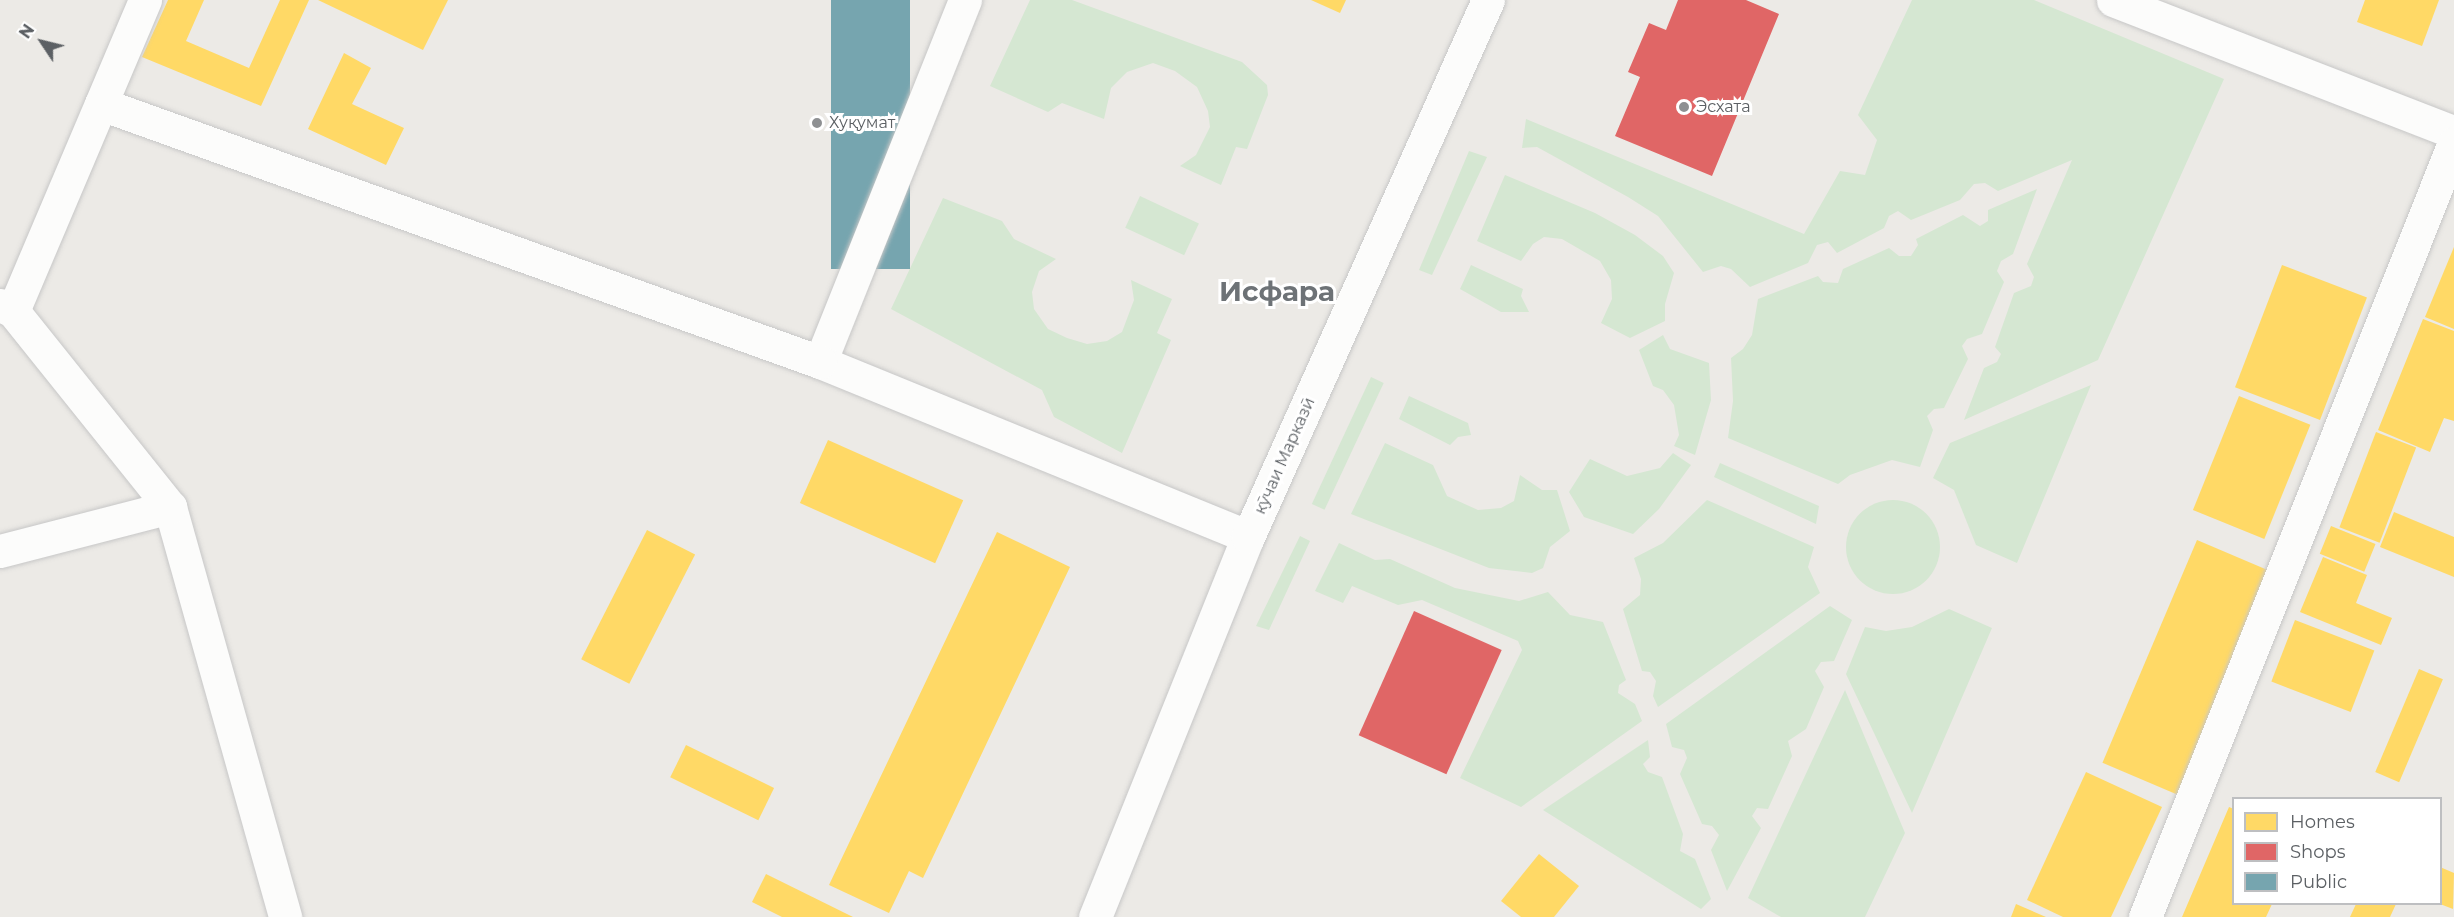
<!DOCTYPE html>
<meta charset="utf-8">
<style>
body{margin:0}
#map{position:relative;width:2454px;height:917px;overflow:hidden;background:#eceae6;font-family:Montserrat,sans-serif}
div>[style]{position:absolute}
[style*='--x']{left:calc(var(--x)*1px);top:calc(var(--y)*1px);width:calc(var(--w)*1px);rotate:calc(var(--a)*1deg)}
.green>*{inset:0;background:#d5e7d2;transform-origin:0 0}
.round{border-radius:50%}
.homes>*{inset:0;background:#ffd966;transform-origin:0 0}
.shops>*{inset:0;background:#e06666;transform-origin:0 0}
.public>*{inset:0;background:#76a5af;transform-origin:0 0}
.roads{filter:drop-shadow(0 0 2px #c7c7c7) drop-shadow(0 0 2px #c7c7c7)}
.minor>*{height:33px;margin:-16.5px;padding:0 16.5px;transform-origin:16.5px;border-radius:16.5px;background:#fcfcfb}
.secondary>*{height:33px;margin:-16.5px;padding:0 16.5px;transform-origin:16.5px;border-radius:16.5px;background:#fcfcfb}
.dots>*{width:16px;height:16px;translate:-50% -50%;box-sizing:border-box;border:3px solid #fff;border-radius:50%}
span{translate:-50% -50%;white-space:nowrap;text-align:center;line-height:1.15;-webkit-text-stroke:6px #fff;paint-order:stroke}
.poi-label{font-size:16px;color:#5c6064}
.left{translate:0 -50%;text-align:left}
.street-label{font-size:16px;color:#5c6064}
.town-label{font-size:28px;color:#6d7276;font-weight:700}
.legend{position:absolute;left:2232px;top:797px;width:210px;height:108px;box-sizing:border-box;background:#fff;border:2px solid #bebfc1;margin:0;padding:8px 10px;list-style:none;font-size:18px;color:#5c6064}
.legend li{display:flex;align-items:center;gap:12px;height:30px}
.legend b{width:30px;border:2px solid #bebfc1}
.north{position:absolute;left:12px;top:12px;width:60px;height:60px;-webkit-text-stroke:4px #fff;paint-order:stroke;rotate:305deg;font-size:16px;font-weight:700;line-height:24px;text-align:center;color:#5c6064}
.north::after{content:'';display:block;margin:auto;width:21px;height:27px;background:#5c6064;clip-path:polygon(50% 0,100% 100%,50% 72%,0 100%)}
</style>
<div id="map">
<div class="green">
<i style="clip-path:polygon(1030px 0,1072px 0,1242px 62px,1267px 85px,1268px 95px,1247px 149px,1236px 147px,1221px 185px,1180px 166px,1196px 155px,1210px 127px,1208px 111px,1197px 87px,1175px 71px,1153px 63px,1127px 72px,1111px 88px,1104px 119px,1062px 103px,1048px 112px,990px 86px)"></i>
<i style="clip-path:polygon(1912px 0,2034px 0,2224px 79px,2098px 360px,1964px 420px,1984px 368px,1997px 362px,2001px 354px,1995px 347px,2014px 293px,2031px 286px,2034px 277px,2027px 264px,2072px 160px,1998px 191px,1985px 183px,1974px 184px,1960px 200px,1911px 220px,1898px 211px,1889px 216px,1884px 228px,1837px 253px,1828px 242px,1817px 245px,1808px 263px,1750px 287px,1731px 269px,1721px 266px,1703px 272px,1658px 216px,1628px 197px,1537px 147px,1522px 148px,1526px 119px,1804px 234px,1840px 171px,1865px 175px,1877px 140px,1858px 115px)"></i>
<i style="clip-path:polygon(1469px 151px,1487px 157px,1432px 275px,1419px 270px)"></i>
<i style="clip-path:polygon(1505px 175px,1595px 213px,1635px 235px,1663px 256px,1674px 273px,1665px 304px,1665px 321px,1630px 338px,1601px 323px,1612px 299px,1611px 280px,1600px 261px,1562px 239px,1544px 237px,1533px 244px,1521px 261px,1477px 241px)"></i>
<i style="clip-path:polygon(2037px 189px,2013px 254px,2001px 261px,1997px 271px,2004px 282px,1982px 334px,1967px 339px,1962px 346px,1968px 359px,1944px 408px,1934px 409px,1927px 416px,1933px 430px,1920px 467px,1892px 460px,1850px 475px,1838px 484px,1728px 438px,1733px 401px,1731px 358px,1743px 349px,1752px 335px,1758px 299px,1818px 276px,1823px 282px,1838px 283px,1843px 269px,1889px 248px,1899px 256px,1911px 256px,1918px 245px,1916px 239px,1963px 215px,1980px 226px,1988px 221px,1988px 210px)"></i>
<i style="left:1140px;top:196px;width:65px;height:35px;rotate:25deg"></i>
<i style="clip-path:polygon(943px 198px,1002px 221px,1014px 239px,1056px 259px,1039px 271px,1032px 292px,1034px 309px,1048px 329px,1067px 338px,1087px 344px,1107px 341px,1122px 332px,1134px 300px,1131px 280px,1172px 299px,1157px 333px,1171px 340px,1122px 453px,1054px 417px,1042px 390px,891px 309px)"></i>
<i style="clip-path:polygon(1471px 265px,1523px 289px,1521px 296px,1529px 312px,1501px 312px,1460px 289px)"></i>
<i style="clip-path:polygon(1663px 335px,1670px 349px,1709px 363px,1711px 400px,1695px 455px,1674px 446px,1679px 435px,1674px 405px,1663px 390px,1653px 386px,1639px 350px)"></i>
<i style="left:1371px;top:377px;width:14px;height:140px;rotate:25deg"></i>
<i style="clip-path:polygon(2091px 385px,2017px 563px,1976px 545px,1954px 490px,1933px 478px,1950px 443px)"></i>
<i style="clip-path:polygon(1409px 396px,1468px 423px,1471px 435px,1458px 437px,1450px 445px,1399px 419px)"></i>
<i style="clip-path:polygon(1385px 443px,1433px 465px,1447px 496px,1478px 510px,1501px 508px,1514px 501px,1520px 475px,1542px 490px,1557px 490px,1570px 531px,1550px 547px,1543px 568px,1532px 573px,1489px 568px,1351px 514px)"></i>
<i style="clip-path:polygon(1673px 453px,1691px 465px,1659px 509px,1633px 534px,1584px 517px,1569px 492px,1590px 459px,1627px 476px,1660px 468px)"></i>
<i style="clip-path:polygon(1720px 463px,1819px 506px,1816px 524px,1714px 477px)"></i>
<i class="round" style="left:1846px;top:500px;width:94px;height:94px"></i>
<i style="clip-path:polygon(1707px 500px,1814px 547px,1808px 567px,1820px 593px,1658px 707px,1653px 696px,1656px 681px,1650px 672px,1642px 671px,1623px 609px,1640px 595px,1641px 579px,1634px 558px,1663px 543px)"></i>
<i style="clip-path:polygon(1300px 536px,1310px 541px,1269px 630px,1256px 626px)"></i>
<i style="clip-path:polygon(1339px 543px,1375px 560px,1390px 559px,1455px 588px,1519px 601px,1548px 592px,1570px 615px,1603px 622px,1626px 680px,1619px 685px,1618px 693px,1635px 704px,1642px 721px,1521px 807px,1460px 778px,1522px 650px,1518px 641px,1422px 600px,1398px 605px,1352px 586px,1343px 603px,1315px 591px)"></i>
<i style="clip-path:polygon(1830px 606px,1852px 620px,1834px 661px,1821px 662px,1815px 671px,1824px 687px,1806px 729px,1788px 741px,1792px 756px,1768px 809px,1757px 808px,1752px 816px,1761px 828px,1727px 891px,1711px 850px,1719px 835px,1712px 826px,1702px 824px,1680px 774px,1687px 758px,1684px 750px,1672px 747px,1666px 724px)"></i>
<i style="clip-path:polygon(1949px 609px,1992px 628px,1912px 813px,1846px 674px,1865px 627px,1886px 631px,1912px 627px)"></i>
<i style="clip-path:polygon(1845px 690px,1905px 833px,1865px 917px,1781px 917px,1748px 898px)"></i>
<i style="clip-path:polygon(1648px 740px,1650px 757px,1643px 764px,1648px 772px,1662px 777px,1683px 834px,1680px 851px,1695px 859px,1711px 899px,1701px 909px,1543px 810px)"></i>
</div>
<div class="homes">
<i style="clip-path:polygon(168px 0,204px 0,186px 41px,249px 68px,280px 0,309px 0,261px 106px,142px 57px)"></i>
<i style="clip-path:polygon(318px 0,448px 0,423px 50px)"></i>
<i style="clip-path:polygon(1311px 0,1346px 0,1340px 13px)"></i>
<i style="clip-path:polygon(2365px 0,2439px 0,2422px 46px,2357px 22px)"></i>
<i style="clip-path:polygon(344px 53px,371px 68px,352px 104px,404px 128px,386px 165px,308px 129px)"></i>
<i style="clip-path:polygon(2454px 247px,2454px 329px,2425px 317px)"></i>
<i style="left:2282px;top:265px;width:91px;height:131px;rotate:21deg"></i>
<i style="clip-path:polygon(2423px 319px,2454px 331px,2454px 421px,2444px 418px,2430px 452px,2378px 430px)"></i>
<i style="left:2239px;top:396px;width:77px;height:123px;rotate:22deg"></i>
<i style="left:2376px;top:432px;width:43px;height:102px;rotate:21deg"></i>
<i style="left:828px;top:440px;width:148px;height:69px;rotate:24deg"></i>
<i style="clip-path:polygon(2394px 512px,2454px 537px,2454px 577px,2380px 547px)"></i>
<i style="left:2331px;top:526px;width:48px;height:30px;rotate:22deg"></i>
<i style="left:647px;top:530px;width:54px;height:145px;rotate:27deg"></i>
<i style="clip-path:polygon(997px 532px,1070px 567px,923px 878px,909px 871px,889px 913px,829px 885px)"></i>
<i style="left:2197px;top:540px;width:83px;height:242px;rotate:23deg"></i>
<i style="clip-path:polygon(2323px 557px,2367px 575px,2356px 603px,2392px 618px,2381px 645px,2300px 612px)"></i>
<i style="left:2295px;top:620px;width:85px;height:66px;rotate:21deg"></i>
<i style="left:2419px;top:669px;width:26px;height:112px;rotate:23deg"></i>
<i style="left:686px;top:745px;width:98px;height:36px;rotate:26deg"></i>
<i style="clip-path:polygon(2086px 772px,2162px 807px,2111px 917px,2063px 917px,2027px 900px)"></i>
<i style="clip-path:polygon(2229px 807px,2234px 809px,2234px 904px,2272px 904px,2266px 917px,2182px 917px)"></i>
<i style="clip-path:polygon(1539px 854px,1579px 886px,1554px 917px,1521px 917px,1501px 901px)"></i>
<i style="clip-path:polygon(2440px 867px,2454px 873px,2453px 909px,2440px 904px)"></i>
<i style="clip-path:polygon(766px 874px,853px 917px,782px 917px,752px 902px)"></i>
<i style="clip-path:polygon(2016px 904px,2046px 917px,2011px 917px)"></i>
<i style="clip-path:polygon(2356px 904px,2396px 904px,2390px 917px,2350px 917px)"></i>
</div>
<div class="shops">
<i style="clip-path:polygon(1678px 0,1746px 0,1779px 14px,1712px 176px,1615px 136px,1640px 77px,1628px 72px,1649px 23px,1666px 30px)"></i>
<i style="left:1414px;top:611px;width:96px;height:136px;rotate:24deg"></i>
</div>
<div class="public">
<i style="left:831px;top:0;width:79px;height:269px"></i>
</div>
<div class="roads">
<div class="minor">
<i style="--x:965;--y:0;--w:390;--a:111.8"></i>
<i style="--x:820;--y:362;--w:462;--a:22.2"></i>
<i style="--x:2113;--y:0;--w:366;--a:21.2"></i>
<i style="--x:101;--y:104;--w:764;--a:19.74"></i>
<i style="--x:0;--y:305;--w:14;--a:25"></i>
<i style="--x:13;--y:311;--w:338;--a:-67"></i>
<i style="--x:170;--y:507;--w:426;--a:74.3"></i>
<i style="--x:0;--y:551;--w:176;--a:-14.5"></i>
<i style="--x:170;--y:507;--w:251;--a:-128.7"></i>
<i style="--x:2145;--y:917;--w:833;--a:-68.24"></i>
</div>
<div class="secondary">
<i style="--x:1095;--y:917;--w:410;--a:-68.1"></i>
<i style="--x:1248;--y:537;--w:588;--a:-65.92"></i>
</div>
</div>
<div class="dots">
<i style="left:1684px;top:107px;background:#8e9092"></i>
<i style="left:817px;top:123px;background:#8e9092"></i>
</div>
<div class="poi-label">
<span class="left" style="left:1696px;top:107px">Эсхата</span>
<span class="left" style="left:829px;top:123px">Хуқумат</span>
</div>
<div class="street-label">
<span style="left:1285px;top:456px;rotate:-66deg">кӯчаи Марказӣ</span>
</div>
<div class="town-label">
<span style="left:1277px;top:291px">Исфара</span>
</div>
<ul class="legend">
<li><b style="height:16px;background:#ffd966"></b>Homes</li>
<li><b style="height:16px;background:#e06666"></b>Shops</li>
<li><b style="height:16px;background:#76a5af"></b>Public</li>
</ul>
<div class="north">N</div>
</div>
